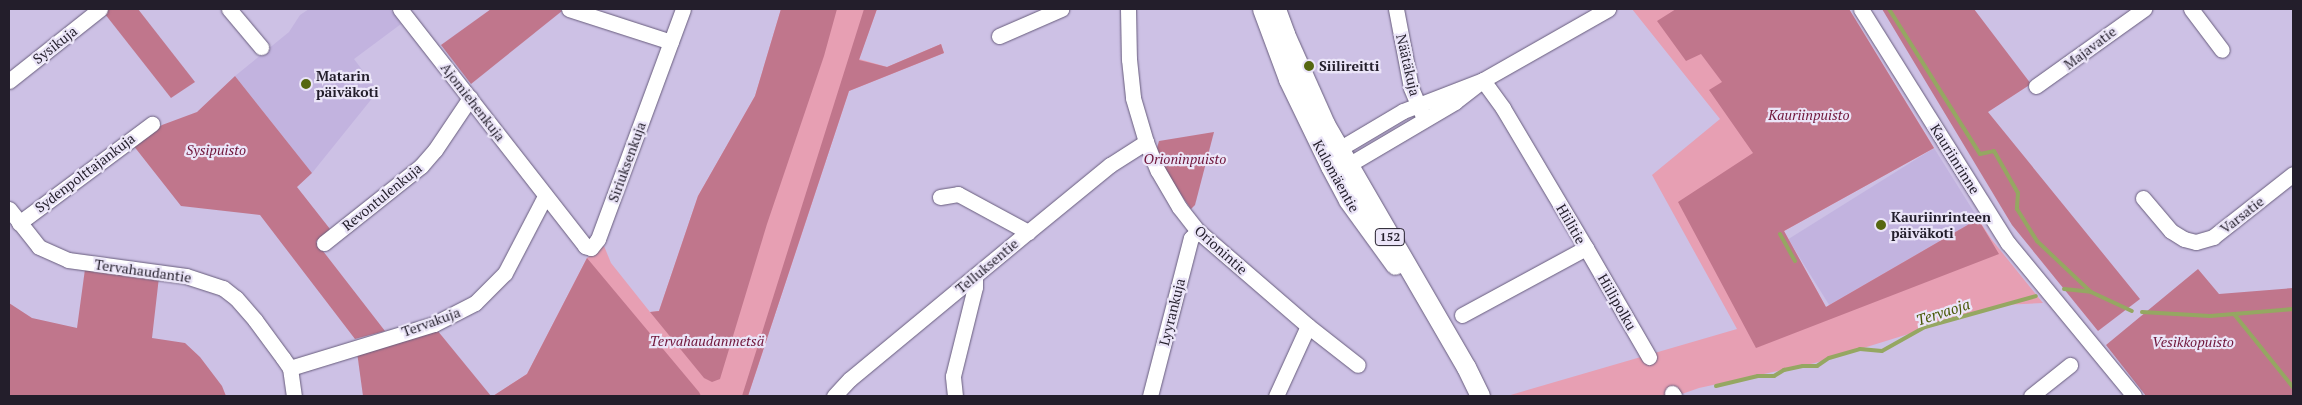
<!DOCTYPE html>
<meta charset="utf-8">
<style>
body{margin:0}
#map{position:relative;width:2302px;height:405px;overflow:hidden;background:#cdc1e5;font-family:"PT Serif",serif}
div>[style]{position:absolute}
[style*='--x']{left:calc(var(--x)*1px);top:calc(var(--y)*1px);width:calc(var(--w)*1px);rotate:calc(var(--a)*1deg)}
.built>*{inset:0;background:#c2b3df;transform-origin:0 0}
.green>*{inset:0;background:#e79fb3}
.forest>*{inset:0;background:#c0768c}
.stream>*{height:4px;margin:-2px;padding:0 2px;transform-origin:2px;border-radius:2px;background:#95a762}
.roads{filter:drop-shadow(0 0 1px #675c7c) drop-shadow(0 0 1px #675c7c)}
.minor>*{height:15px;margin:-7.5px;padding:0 7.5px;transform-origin:7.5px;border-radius:7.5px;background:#fff}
.major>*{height:19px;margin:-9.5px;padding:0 9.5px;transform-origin:9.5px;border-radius:9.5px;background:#fff}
.dots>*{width:14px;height:14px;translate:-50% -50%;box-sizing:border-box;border:2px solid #ebe5f8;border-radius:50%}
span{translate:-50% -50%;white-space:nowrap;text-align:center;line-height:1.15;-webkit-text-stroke:4.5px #ebe5f8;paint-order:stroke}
.shield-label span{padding:1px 4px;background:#ebe5f8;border:1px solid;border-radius:4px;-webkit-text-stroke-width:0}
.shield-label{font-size:12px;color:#231e2b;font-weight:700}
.street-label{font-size:14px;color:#231e2b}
.poi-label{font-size:14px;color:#231e2b;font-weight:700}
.left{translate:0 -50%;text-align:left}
.park-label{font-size:14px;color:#6f153a;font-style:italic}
.water-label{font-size:15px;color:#495907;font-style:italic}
.frame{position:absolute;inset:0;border:10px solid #231e2b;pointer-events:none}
</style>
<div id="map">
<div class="built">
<i style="clip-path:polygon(309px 9px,390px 9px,401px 24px,354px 59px,378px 91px,312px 173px,235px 76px,289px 32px,300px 15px)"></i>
<i style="left:1934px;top:148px;width:84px;height:172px;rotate:58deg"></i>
</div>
<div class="green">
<i style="clip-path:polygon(781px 9px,877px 9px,859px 59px,887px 67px,941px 44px,944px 53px,849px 91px,748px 396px,493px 396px,527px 374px,587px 258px,604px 246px,611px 263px,650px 312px,659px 311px,698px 196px,755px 96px)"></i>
<i style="clip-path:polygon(1632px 9px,1849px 9px,1934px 148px,1784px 231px,1826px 307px,1978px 219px,1992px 240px,2043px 303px,2002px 305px,1815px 363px,1699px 388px,1676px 396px,1507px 396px,1737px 329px,1652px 175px,1720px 119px)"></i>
</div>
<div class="forest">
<i style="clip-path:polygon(101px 9px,138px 9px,195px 82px,171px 98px)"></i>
<i style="clip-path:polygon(491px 9px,559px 9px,562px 11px,471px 84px,441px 45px)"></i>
<i style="clip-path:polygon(781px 9px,837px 9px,824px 56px,767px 224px,720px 379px,712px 382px,704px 378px,650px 312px,659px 311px,698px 196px,755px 96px)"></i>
<i style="clip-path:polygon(864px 9px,877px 9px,859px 60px,887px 67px,941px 44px,944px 53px,849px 91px,748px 396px,742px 396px)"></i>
<i style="clip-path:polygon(1676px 9px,1849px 9px,1934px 148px,1784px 231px,1826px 307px,1978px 219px,1999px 254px,1756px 348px,1678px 202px,1753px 153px,1709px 90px,1722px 82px,1701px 54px,1686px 61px,1657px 21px)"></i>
<i style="clip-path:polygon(1882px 9px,1974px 9px,2031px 84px,1988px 112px,2140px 299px,2098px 331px,2012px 225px)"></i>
<i style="clip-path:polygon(235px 76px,312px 173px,297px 187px,330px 229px,316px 242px,385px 331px,355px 339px,260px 215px,181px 206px,133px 145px,162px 125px,197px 112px)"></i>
<i style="clip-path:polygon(1214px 132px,1195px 205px,1191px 209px,1168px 176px,1157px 148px,1159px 141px)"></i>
<i style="clip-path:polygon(587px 258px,699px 392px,701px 396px,493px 396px,527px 374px)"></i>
<i style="clip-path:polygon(85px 269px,159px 277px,152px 338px,185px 343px,200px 357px,222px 386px,226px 396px,9px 396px,9px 303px,32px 318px,77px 328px)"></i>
<i style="clip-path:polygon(2198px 269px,2219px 294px,2293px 288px,2293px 396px,2146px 396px,2106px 345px)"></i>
<i style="clip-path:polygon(437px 330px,491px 396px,363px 396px,357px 352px)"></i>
</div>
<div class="stream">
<i style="--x:1889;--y:9;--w:171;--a:57.9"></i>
<i style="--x:1980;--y:154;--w:14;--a:-12"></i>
<i style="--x:1994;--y:151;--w:48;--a:60.3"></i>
<i style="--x:2018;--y:193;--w:16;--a:94"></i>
<i style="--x:2017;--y:209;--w:38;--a:58"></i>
<i style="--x:2037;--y:241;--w:74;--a:43.4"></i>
<i style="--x:1780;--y:234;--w:31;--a:61"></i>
<i style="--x:2064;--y:289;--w:27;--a:6"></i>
<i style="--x:2091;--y:292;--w:45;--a:24.9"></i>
<i style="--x:2142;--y:312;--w:68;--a:3.4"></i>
<i style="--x:2210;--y:316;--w:83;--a:-4.8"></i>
<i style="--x:2234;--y:314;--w:94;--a:51.1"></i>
<i style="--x:1716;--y:386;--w:43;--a:-13.4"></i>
<i style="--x:1758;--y:376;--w:16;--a:0"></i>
<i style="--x:1774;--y:376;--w:12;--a:-31"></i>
<i style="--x:1784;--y:370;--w:19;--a:-12"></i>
<i style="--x:1803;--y:366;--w:14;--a:0"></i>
<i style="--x:1817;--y:366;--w:14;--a:-34"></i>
<i style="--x:1829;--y:358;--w:32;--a:-16"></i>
<i style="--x:1860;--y:349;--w:22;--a:5"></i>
<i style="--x:1882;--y:351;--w:49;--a:-29.2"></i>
<i style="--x:1925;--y:327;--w:115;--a:-15.6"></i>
</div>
<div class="roads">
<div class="minor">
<i style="--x:229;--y:9;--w:50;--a:49.9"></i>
<i style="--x:400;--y:9;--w:301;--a:52"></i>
<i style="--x:585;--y:246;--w:6;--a:18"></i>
<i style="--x:591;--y:248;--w:11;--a:-52"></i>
<i style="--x:598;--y:239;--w:245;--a:-69.7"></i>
<i style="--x:569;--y:9;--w:107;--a:17.9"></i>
<i style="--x:1128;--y:9;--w:50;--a:88.9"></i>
<i style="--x:1129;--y:59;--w:39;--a:84"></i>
<i style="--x:1133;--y:98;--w:46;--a:73.5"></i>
<i style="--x:1146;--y:142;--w:31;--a:68"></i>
<i style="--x:1158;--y:171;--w:42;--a:59.7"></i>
<i style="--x:1179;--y:207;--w:31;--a:52"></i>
<i style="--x:1198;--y:231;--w:145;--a:40.8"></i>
<i style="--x:1308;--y:326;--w:63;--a:38"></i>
<i style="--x:1396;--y:9;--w:80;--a:79.2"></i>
<i style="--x:1411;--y:88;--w:28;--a:67"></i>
<i style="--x:1861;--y:9;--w:276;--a:57.9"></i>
<i style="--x:2008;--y:243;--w:198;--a:50.5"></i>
<i style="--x:2191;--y:9;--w:51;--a:52.9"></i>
<i style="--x:999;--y:36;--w:68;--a:-23.5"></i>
<i style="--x:1483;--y:80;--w:36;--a:142"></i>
<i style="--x:1455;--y:102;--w:124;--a:149.5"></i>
<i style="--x:1348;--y:165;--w:18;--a:177"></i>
<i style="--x:1330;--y:166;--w:19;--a:-62"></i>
<i style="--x:1339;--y:149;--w:74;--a:-30.7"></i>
<i style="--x:1403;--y:111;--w:86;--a:-21.2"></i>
<i style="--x:1483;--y:80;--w:144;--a:-29.6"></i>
<i style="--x:9;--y:81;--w:116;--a:-38.4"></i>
<i style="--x:2036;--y:86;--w:133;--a:-35.5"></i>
<i style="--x:940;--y:197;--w:18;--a:-9"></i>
<i style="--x:958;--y:194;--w:80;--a:28.5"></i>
<i style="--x:2143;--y:198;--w:43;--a:49.7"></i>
<i style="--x:2171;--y:231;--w:15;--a:32"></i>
<i style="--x:2184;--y:239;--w:12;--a:14"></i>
<i style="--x:2196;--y:242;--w:18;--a:-16"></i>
<i style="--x:2213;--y:237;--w:102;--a:-38.2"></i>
<i style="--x:9;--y:209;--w:48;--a:51.7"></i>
<i style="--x:39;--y:247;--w:32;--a:24"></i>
<i style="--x:68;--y:260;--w:119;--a:7.7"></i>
<i style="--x:186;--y:276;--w:39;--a:18"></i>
<i style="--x:223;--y:288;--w:16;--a:38"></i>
<i style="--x:236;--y:298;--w:29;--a:49"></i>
<i style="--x:255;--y:320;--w:47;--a:53.6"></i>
<i style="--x:283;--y:358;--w:12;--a:55"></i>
<i style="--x:290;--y:368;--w:28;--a:82"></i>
<i style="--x:19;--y:223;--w:166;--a:-36.7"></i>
<i style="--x:324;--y:243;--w:124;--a:-38.4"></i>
<i style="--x:421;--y:166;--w:21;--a:-49"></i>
<i style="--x:435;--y:150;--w:63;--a:-56.1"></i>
<i style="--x:1586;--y:248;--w:126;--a:60"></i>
<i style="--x:1462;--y:315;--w:141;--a:-28.4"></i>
<i style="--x:1586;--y:248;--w:163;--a:-120.7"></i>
<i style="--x:1503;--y:108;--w:34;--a:-126"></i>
<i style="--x:290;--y:368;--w:151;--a:-17"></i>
<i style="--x:434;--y:324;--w:46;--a:-27.1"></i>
<i style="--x:475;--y:303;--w:42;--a:-45"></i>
<i style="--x:505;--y:273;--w:87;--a:-62.5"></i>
<i style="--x:1672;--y:393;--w:4;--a:56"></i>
<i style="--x:834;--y:396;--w:23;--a:-47"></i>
<i style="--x:850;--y:379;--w:231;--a:-39.6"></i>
<i style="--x:1028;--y:232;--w:106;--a:-39.3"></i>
<i style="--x:1110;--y:165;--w:43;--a:-32.6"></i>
<i style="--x:955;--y:396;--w:20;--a:-96"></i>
<i style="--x:953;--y:376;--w:92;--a:-76.1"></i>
<i style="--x:975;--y:287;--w:9;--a:-90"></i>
<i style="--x:1150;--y:396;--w:163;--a:-75.5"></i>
<i style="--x:1191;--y:238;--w:10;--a:-45"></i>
<i style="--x:1276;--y:396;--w:77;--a:-65.4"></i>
<i style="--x:2031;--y:396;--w:50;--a:-38.5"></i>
</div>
<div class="major">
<i style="--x:1262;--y:9;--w:75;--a:69.6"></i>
<i style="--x:1288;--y:79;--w:97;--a:64.2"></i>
<i style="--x:1330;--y:166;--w:38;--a:62"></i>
<i style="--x:1348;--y:200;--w:80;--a:54.1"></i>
<i style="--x:1276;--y:9;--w:27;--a:70"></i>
<i style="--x:1285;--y:34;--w:98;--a:66"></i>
<i style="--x:1325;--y:124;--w:281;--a:59.9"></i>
<i style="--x:1466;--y:367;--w:32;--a:64"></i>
</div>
</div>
<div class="dots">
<i style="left:1309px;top:66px;background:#566711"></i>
<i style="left:306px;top:84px;background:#566711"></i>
<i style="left:1881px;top:225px;background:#566711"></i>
</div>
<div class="shield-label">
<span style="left:1390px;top:237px">152</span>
</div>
<div class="street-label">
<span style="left:55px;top:45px;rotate:-38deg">Sysikuja</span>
<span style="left:2090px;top:48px;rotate:-37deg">Majavatie</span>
<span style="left:1408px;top:65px;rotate:77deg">Näätäkuja</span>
<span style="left:473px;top:102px;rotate:52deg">Ajomiehenkuja</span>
<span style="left:1955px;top:159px;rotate:58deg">Kauriinrinne</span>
<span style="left:627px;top:162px;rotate:-70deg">Siriuksenkuja</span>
<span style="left:85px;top:173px;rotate:-37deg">Sydenpolttajankuja</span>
<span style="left:1336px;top:176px;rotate:61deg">Kulomäentie</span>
<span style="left:382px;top:197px;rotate:-39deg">Revontulenkuja</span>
<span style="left:2242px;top:215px;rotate:-38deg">Varsatie</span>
<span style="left:1571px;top:224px;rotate:60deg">Hiilitie</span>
<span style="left:1221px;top:250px;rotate:42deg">Orionintie</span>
<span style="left:987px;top:266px;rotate:-40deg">Telluksentie</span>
<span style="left:143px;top:271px;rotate:8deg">Tervahaudantie</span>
<span style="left:1617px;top:302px;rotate:60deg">Hiilipolku</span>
<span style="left:1172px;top:312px;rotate:-76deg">Lyyrankuja</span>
<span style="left:431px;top:322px;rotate:-20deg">Tervakuja</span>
</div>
<div class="poi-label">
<span class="left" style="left:1319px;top:66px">Siilireitti</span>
<span class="left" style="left:316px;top:84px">Matarin<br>päiväkoti</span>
<span class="left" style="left:1891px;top:225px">Kauriinrinteen<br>päiväkoti</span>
</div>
<div class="park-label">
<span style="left:1809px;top:115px">Kauriinpuisto</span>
<span style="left:216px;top:150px">Sysipuisto</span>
<span style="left:1185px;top:159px">Orioninpuisto</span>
<span style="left:707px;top:341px">Tervahaudanmetsä</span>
<span style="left:2193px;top:342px">Vesikkopuisto</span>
</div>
<div class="water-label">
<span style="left:1943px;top:312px;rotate:-18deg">Tervaoja</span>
</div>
<div class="frame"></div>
</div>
